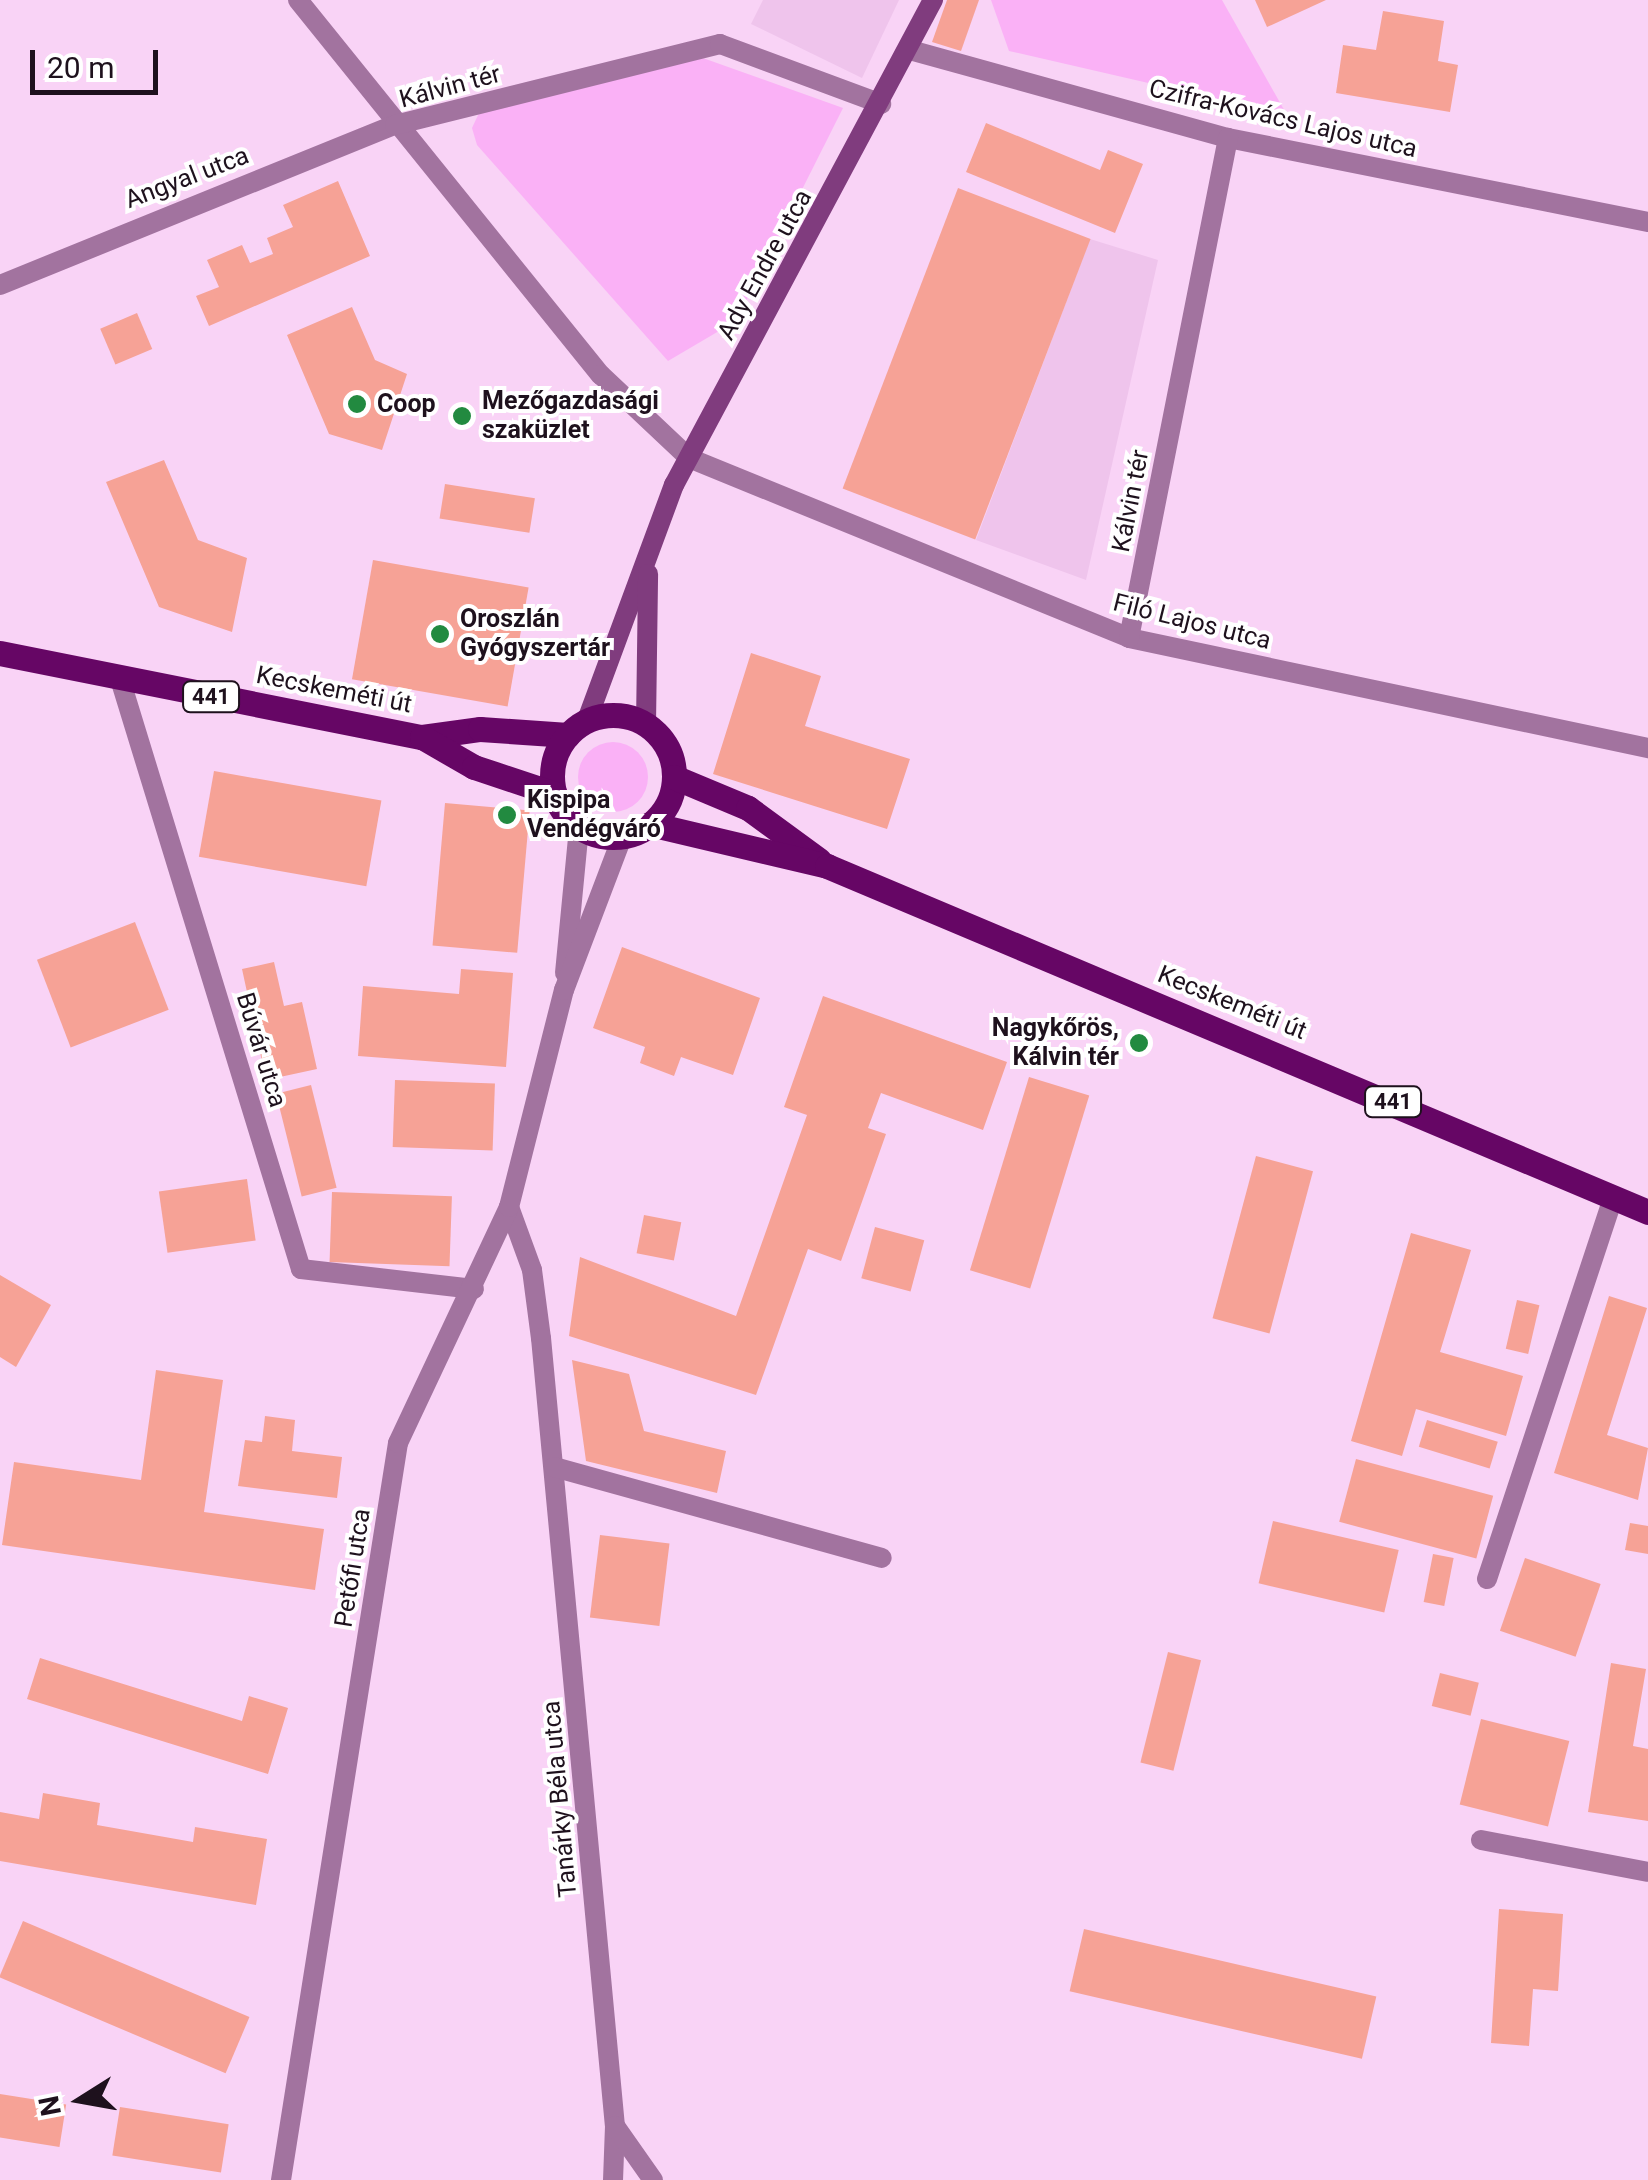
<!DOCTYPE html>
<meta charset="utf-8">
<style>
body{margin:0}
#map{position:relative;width:1648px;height:2180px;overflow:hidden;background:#f9d3f6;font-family:Roboto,sans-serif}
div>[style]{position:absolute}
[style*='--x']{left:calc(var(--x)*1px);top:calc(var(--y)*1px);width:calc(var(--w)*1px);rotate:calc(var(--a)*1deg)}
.built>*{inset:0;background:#efc4ec}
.green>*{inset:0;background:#fab1f6}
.round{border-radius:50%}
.building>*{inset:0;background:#f6a296;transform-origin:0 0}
.minor>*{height:20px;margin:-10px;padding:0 10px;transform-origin:10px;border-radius:10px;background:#a2739f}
.tertiary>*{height:20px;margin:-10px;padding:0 10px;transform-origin:10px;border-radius:10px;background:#a2739f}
.secondary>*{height:20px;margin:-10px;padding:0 10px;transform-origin:10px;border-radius:10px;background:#803c7e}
.primary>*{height:25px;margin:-12.5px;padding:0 12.5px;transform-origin:12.5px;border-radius:12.5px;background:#660665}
.primary>.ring{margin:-12.5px;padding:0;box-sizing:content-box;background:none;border:25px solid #660665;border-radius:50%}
.dots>*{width:28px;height:28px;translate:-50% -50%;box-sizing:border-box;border:5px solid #fff;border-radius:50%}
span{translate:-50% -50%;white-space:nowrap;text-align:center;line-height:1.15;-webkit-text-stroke:8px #fff;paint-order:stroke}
.shield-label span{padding:2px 8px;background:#fff;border:2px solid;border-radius:8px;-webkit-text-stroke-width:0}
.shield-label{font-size:22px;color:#1e111d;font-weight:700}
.street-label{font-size:25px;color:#1e111d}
.poi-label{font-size:25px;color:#1e111d;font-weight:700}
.left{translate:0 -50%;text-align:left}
.right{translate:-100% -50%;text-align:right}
.north{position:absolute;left:30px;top:2050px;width:100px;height:100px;-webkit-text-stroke:8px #fff;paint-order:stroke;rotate:259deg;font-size:28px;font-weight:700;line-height:40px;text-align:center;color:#1e111d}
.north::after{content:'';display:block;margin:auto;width:35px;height:45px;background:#1e111d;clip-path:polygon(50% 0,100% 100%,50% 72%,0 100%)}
.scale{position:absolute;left:30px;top:50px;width:128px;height:45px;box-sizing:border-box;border:5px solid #1e111d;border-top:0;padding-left:12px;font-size:30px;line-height:35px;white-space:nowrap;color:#1e111d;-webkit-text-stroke:8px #fff;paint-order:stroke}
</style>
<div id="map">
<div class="built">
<i style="clip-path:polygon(763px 0,899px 0,862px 78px,751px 24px)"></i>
<i style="clip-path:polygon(1090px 239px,1158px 260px,1086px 580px,976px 540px)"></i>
</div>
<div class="green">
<i style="clip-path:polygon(991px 0,1222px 0,1287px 115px,1009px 51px)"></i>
<i style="clip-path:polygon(700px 57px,843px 108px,736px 321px,668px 361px,477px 145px,472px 128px,479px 113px)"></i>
<i class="round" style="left:578px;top:742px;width:70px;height:70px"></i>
</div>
<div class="building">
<i style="clip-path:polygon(947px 0,979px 0,961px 51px,932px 42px)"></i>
<i style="clip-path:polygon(1255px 0,1326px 0,1267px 27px)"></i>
<i style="clip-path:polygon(1383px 11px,1444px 21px,1438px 61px,1458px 65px,1450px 112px,1336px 93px,1343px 45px,1376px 50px)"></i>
<i style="clip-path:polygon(986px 123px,1100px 170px,1108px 150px,1143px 164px,1115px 233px,966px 172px)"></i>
<i style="clip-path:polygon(338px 181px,370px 256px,209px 326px,196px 296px,219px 287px,207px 260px,242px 245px,250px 263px,273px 254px,267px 238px,293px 227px,283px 205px)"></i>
<i style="left:958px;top:188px;width:142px;height:322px;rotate:21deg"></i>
<i style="clip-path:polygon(352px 307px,375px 360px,407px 374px,382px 450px,329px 434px,287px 335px)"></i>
<i style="left:137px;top:313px;width:39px;height:40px;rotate:67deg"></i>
<i style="clip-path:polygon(164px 460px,198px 540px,247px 558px,232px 632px,159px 607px,106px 482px)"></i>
<i style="left:445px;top:484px;width:91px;height:35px;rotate:9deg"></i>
<i style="left:373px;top:560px;width:158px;height:121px;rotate:10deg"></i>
<i style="clip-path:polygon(751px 653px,821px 676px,805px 726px,910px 759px,887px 829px,713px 774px)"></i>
<i style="left:214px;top:771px;width:170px;height:87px;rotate:10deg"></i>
<i style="left:445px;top:803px;width:85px;height:143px;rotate:5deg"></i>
<i style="left:135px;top:922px;width:94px;height:105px;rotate:69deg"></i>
<i style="clip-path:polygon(622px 947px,760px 998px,733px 1075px,681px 1057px,674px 1076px,640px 1063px,645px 1047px,593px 1028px)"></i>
<i style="clip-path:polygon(274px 962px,284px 1006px,302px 1002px,317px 1069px,266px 1080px,242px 969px)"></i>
<i style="clip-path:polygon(461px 969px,513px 973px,506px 1067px,358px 1056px,363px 986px,459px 994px)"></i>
<i style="clip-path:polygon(823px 996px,1007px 1062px,983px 1130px,881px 1093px,868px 1128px,886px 1134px,841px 1261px,808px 1249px,756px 1395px,569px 1336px,580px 1257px,736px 1316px,807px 1115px,784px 1107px)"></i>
<i style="left:1029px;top:1077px;width:63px;height:202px;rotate:17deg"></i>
<i style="left:395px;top:1080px;width:100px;height:67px;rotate:2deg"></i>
<i style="left:311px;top:1085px;width:106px;height:36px;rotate:76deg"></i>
<i style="left:1256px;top:1156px;width:59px;height:168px;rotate:15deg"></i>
<i style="left:247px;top:1179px;width:62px;height:89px;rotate:82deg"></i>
<i style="left:332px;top:1192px;width:120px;height:70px;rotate:2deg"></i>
<i style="left:644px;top:1215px;width:38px;height:39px;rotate:11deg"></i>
<i style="left:875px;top:1227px;width:51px;height:53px;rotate:15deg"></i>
<i style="clip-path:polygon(1411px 1233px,1471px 1250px,1440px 1352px,1523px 1376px,1506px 1436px,1416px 1409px,1402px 1456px,1351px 1441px)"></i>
<i style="clip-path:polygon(0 1275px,51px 1305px,16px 1367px,0 1357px)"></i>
<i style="clip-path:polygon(1609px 1296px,1647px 1308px,1607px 1435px,1648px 1448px,1638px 1500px,1554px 1473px)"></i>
<i style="left:1517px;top:1300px;width:23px;height:50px;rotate:13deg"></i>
<i style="clip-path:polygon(572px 1360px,629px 1374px,644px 1431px,726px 1451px,717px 1493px,586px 1461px)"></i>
<i style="clip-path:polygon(156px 1370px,223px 1380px,204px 1512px,324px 1529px,315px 1590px,2px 1545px,14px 1462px,141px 1480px)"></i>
<i style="clip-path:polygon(265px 1416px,295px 1420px,292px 1451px,342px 1457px,337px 1498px,238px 1486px,245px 1440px,262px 1442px)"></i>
<i style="left:1427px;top:1420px;width:74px;height:28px;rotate:17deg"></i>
<i style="left:1356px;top:1459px;width:142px;height:65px;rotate:15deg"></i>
<i style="left:1273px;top:1521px;width:129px;height:64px;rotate:13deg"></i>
<i style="clip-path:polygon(1630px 1523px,1648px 1526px,1648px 1554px,1625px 1550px)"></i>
<i style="left:600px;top:1535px;width:70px;height:83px;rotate:7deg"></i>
<i style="left:1433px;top:1554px;width:21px;height:49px;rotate:11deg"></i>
<i style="left:1525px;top:1558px;width:80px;height:77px;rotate:19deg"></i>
<i style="left:1168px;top:1652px;width:34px;height:114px;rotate:14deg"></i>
<i style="clip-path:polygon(40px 1658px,242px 1721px,249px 1696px,288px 1708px,268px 1774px,27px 1699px)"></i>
<i style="clip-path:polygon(1611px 1663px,1646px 1669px,1633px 1746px,1648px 1749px,1648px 1821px,1588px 1812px)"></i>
<i style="left:1440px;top:1673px;width:40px;height:34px;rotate:14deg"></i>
<i style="left:1481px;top:1719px;width:91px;height:88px;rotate:14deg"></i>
<i style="clip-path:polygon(43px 1793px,100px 1803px,97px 1825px,193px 1842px,195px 1827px,267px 1839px,256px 1905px,0 1861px,0 1812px,39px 1819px)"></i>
<i style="clip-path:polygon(1499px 1909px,1563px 1914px,1558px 1991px,1533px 1989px,1529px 2046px,1491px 2043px)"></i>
<i style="left:23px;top:1921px;width:246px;height:61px;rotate:23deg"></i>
<i style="left:1084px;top:1929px;width:300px;height:64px;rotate:13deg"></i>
<i style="left:0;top:2094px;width:67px;height:43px;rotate:9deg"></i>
<i style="left:120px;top:2107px;width:110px;height:49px;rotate:9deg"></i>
</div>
<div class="minor">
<i style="--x:298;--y:0;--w:482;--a:51.1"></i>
<i style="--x:601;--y:375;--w:121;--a:43.3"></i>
<i style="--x:689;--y:458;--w:475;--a:22.2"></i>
<i style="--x:1129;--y:638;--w:531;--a:11.97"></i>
<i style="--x:910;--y:50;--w:330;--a:15.5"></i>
<i style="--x:1228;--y:138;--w:428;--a:11.3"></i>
<i style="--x:0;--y:285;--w:426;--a:-22.1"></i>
<i style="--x:395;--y:125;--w:335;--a:-14"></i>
<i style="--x:720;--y:44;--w:172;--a:20.4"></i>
<i style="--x:1129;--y:638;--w:510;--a:-78.8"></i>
<i style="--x:120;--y:679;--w:617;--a:72.95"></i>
<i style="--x:301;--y:1269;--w:174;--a:6.6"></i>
<i style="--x:509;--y:1207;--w:67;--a:69.9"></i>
<i style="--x:532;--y:1270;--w:69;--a:82.5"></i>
<i style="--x:541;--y:1338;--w:791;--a:84.64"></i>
<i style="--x:615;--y:2126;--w:54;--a:92.1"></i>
<i style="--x:554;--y:1467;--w:340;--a:15.5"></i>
<i style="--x:1487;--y:1579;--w:402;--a:-71.7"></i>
<i style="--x:1481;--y:1840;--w:170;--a:10.8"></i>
<i style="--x:615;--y:2126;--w:66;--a:54.9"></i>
</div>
<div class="tertiary">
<i style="--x:565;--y:973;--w:147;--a:-84.5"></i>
<i style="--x:281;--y:2180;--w:746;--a:-80.98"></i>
<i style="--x:398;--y:1443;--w:261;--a:-64.8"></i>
<i style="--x:509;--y:1207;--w:224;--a:-75.8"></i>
<i style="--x:564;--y:990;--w:164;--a:-69.2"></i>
</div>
<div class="secondary">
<i style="--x:587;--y:720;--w:251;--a:-69.7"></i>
<i style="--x:674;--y:485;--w:550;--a:-61.9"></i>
<i style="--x:646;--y:724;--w:150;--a:-89.2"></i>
</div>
<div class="primary">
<i style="--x:0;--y:653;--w:430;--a:11.3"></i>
<i style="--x:422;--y:737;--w:59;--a:-7.9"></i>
<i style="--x:480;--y:729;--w:88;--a:3.9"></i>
<i class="ring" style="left:552px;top:715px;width:97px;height:97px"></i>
<i style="--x:422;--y:737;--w:60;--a:30"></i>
<i style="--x:474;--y:767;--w:85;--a:18.4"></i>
<i style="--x:674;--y:777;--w:80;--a:22.7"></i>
<i style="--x:748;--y:808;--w:88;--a:36.2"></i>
<i style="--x:650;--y:824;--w:182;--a:13.3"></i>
<i style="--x:827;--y:866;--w:891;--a:22.85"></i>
</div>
<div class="dots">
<i style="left:357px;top:404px;background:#228a40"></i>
<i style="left:462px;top:416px;background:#228a40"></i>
<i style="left:440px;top:634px;background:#228a40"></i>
<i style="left:507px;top:815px;background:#228a40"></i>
<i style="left:1139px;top:1043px;background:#228a40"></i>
</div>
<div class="shield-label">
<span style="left:211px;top:697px">441</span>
<span style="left:1393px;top:1102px">441</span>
</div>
<div class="street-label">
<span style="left:450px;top:87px;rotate:-15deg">Kálvin tér</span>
<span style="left:1283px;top:119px;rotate:13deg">Czifra-Kovács Lajos utca</span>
<span style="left:187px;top:178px;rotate:-21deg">Angyal utca</span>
<span style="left:765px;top:265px;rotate:-61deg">Ady Endre utca</span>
<span style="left:1131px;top:501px;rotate:-79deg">Kálvin tér</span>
<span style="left:1192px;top:622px;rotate:14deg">Filó Lajos utca</span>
<span style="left:334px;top:690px;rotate:11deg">Kecskeméti út</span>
<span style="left:1232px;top:1003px;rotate:22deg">Kecskeméti út</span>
<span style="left:261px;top:1050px;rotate:73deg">Búvár utca</span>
<span style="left:353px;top:1568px;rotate:-81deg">Petőfi utca</span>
<span style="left:560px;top:1799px;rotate:-95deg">Tanárky Béla utca</span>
</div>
<div class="poi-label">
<span class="left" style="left:482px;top:416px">Mezőgazdasági<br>szaküzlet</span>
<span class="left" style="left:377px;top:404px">Coop</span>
<span class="left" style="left:460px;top:634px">Oroszlán<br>Gyógyszertár</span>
<span class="left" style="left:527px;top:815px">Kispipa<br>Vendégváró</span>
<span class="right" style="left:1119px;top:1043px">Nagykőrös,<br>Kálvin tér</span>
</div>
<div class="north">N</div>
<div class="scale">20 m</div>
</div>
